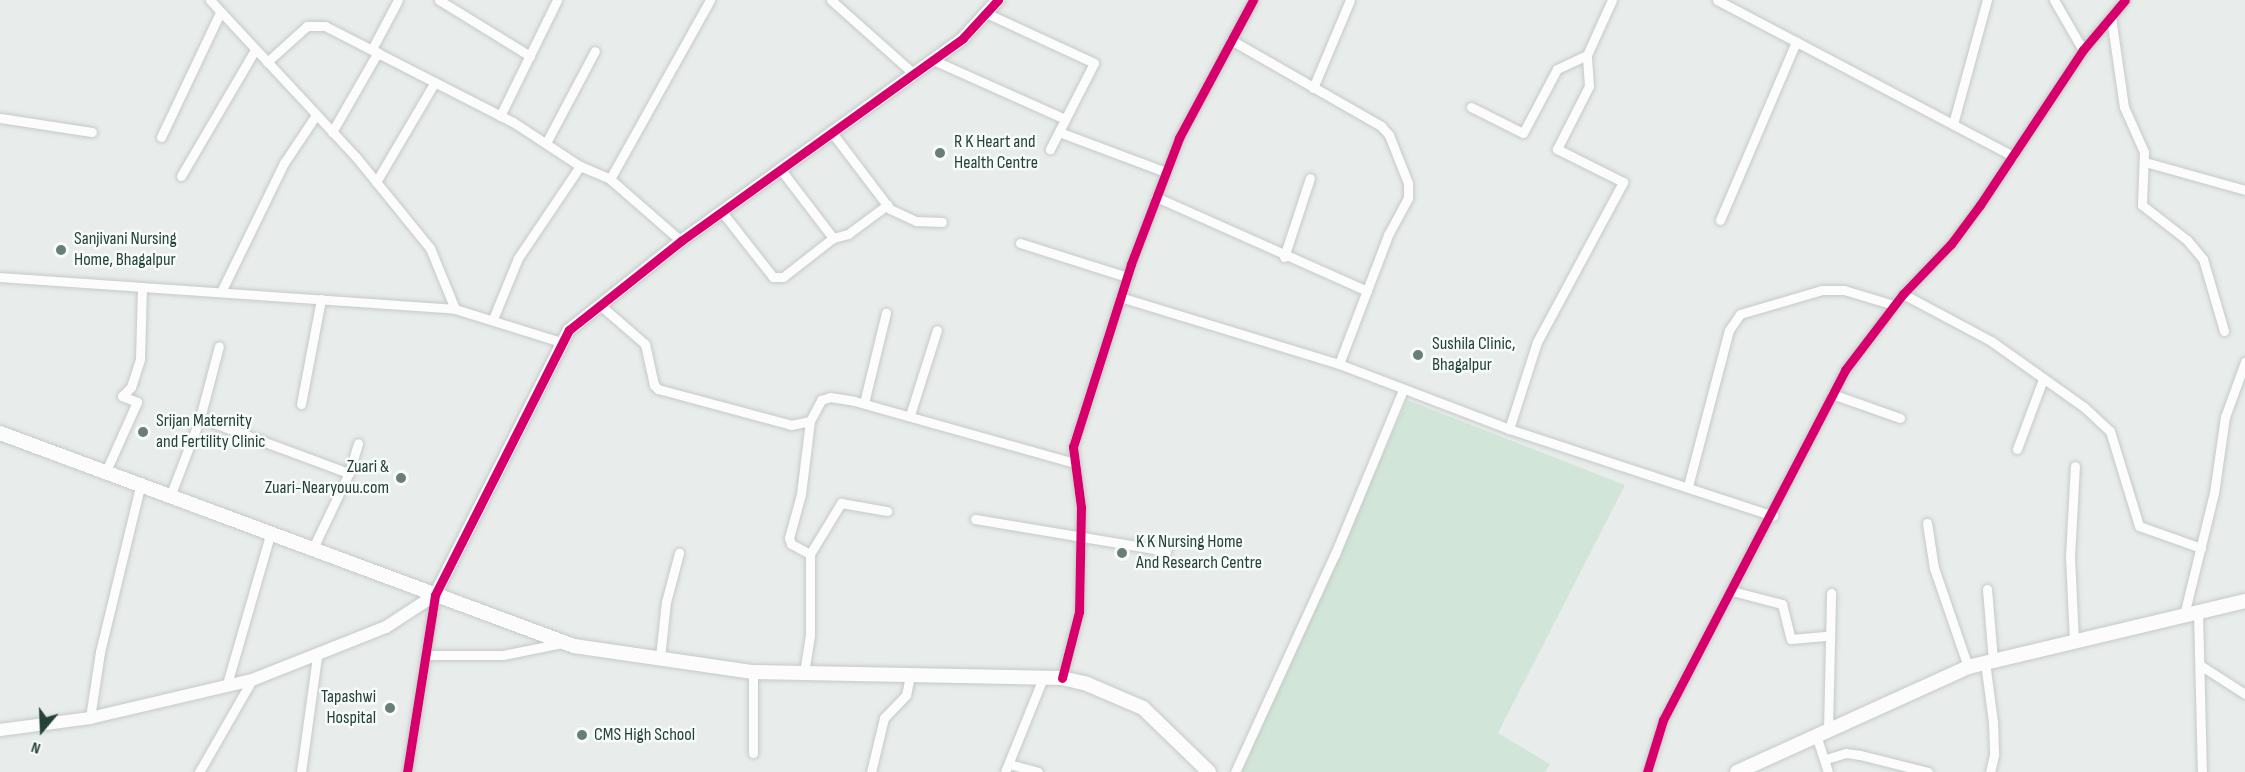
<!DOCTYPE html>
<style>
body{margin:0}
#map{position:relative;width:2245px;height:772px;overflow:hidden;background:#e8edeb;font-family:"Sofia Sans Condensed",sans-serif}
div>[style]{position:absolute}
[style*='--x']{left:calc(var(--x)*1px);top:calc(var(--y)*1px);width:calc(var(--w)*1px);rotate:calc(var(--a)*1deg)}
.green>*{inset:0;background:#d1e6d8}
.roads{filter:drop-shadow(0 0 2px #c5cac8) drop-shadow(0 0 2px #c5cac8)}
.minor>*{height:9px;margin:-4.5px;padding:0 4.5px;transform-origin:4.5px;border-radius:4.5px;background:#fcfcfc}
.tertiary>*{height:12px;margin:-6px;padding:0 6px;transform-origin:6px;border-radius:6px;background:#fcfcfc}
.secondary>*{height:14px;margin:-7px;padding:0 7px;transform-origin:7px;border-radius:7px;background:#fcfcfc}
.cycleway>*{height:9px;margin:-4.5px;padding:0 4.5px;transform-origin:4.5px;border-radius:4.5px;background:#d6006c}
.dots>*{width:16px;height:16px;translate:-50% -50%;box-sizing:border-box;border:3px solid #f7fbf9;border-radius:50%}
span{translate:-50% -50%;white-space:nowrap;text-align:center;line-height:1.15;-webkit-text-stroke:5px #f7fbf9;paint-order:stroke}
.poi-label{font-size:18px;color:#24423a}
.left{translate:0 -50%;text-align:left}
.right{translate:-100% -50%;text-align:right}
.north{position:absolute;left:12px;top:700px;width:60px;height:60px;-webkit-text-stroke:4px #f7fbf9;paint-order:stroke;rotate:199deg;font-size:16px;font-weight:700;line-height:24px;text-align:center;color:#24423a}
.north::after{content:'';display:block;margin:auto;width:21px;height:27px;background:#24423a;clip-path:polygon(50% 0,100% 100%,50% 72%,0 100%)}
</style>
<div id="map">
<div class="green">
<i style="clip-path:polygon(1407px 400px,1625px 485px,1498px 733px,1550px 764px,1545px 772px,1242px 772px)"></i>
</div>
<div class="roads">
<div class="minor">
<i style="--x:210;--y:0;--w:214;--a:47.1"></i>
<i style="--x:356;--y:157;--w:117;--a:50.9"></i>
<i style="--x:430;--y:248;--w:66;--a:67.7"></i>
<i style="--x:439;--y:0;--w:107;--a:31.6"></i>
<i style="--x:831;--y:0;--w:111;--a:41.7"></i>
<i style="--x:1717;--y:0;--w:335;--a:27.8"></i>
<i style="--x:2054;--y:0;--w:58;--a:59.9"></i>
<i style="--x:986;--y:13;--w:119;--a:24.8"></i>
<i style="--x:1094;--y:63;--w:97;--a:117.1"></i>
<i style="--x:2111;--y:17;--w:91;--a:81.8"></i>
<i style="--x:2124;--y:107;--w:49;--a:66"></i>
<i style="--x:2144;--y:152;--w:53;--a:92.2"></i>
<i style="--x:2142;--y:205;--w:57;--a:37.9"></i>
<i style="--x:2187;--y:240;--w:25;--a:50"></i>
<i style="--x:2203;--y:259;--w:75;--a:73.7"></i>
<i style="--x:1231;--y:40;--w:173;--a:29.8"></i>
<i style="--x:1381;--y:126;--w:12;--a:48"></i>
<i style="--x:1389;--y:135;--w:52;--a:68.4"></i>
<i style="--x:1408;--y:183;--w:15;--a:90"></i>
<i style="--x:1408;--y:198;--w:42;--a:118.4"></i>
<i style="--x:1388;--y:235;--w:138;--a:110.8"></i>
<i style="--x:372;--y:49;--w:55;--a:-62"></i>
<i style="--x:933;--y:60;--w:145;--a:24.1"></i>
<i style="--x:267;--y:62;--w:54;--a:-42"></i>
<i style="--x:307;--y:26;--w:18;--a:0"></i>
<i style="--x:325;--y:26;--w:211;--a:27.1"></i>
<i style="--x:513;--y:122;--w:80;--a:33.3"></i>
<i style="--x:580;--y:166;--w:33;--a:23"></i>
<i style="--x:610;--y:179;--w:94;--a:41.1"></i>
<i style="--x:1313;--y:88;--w:95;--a:-67.2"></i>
<i style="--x:1471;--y:107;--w:58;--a:26.6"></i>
<i style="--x:1523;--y:133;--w:72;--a:-62"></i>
<i style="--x:1557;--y:69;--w:33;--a:-25"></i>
<i style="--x:500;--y:116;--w:129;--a:-63.8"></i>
<i style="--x:0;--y:118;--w:93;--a:8.7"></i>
<i style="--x:1953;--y:124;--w:129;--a:-74.7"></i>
<i style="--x:332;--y:132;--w:92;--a:-60.1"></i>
<i style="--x:1059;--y:132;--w:114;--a:20.5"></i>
<i style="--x:833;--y:134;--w:94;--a:52.8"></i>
<i style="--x:890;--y:209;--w:29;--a:25"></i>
<i style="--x:916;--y:221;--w:26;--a:2"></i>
<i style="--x:161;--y:137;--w:137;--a:-64.6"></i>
<i style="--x:546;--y:143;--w:104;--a:-62"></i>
<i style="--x:2145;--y:162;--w:104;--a:15.6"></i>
<i style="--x:781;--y:170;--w:86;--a:52.6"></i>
<i style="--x:833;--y:238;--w:16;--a:-15"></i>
<i style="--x:848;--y:234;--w:49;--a:-36.6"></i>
<i style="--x:181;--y:176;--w:146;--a:-59.6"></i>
<i style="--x:610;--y:179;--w:205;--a:-60.8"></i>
<i style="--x:376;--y:182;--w:116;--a:-59.5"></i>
<i style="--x:1156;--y:197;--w:231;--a:24"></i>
<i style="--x:722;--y:212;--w:83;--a:51.9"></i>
<i style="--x:773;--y:277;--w:10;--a:0"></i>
<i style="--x:783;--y:277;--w:63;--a:-38"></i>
<i style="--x:1720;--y:220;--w:194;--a:-66.9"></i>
<i style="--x:1020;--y:243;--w:112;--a:17.6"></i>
<i style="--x:1284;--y:257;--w:83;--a:-71.8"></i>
<i style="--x:0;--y:277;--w:456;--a:4"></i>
<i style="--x:455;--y:309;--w:111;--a:17.3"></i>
<i style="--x:221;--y:292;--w:144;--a:-64"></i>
<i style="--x:284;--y:163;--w:58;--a:-56.3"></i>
<i style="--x:1903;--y:294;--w:100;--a:28.1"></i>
<i style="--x:1991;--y:341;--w:114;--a:35.4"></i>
<i style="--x:2084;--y:407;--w:35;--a:43"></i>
<i style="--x:2110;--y:431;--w:99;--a:73"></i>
<i style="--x:2139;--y:526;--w:66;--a:19.5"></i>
<i style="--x:1120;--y:297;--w:229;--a:17"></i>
<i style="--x:1339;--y:364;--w:182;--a:20.9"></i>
<i style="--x:1509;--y:429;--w:278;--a:18.2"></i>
<i style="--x:600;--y:305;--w:60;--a:40.9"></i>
<i style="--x:645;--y:344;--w:42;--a:77.6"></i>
<i style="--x:654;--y:385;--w:6;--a:45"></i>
<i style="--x:658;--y:389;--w:138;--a:15.1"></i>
<i style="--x:791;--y:425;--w:19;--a:-12"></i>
<i style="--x:810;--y:421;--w:24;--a:-62"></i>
<i style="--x:821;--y:400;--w:9;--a:-18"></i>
<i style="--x:830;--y:397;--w:24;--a:9"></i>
<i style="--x:854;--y:401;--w:230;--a:15.7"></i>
<i style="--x:493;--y:319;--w:66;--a:-67.7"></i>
<i style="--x:518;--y:258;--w:111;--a:-56"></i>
<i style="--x:1832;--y:394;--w:72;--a:19.4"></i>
<i style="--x:864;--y:403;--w:93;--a:-76.3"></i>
<i style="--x:301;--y:404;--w:107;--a:-79.2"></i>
<i style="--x:910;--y:415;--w:89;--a:-72.4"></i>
<i style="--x:200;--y:418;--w:159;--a:20.3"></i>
<i style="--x:1509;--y:429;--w:91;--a:-72.2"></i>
<i style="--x:1537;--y:342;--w:182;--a:-61.7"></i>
<i style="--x:1623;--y:182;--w:74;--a:-153.4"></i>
<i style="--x:1557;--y:149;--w:71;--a:-63.1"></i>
<i style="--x:1589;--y:86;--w:31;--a:-94"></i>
<i style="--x:1587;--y:55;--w:60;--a:-65.6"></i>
<i style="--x:2017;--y:449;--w:75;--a:-69.6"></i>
<i style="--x:106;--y:471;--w:76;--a:-65.8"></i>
<i style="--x:137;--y:402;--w:16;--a:-158"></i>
<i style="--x:122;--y:396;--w:13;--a:-45"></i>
<i style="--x:131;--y:387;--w:29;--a:-72"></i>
<i style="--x:140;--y:359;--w:72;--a:-88.4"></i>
<i style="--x:1688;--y:486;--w:161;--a:-75.3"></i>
<i style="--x:1729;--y:330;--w:19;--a:-55"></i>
<i style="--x:1740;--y:314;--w:85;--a:-16.3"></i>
<i style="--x:1822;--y:290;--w:22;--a:0"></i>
<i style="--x:1844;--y:290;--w:52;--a:16.7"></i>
<i style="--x:171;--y:494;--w:81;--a:-69.1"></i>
<i style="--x:200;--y:418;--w:74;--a:-75.2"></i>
<i style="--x:975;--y:519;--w:194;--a:9.5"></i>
<i style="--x:1927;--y:523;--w:46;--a:81.2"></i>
<i style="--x:1934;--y:568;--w:105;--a:71"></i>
<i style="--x:313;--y:548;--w:83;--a:-64.4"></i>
<i style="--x:349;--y:473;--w:31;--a:-73"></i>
<i style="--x:810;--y:554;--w:60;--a:-58.7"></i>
<i style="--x:841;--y:503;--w:47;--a:9.9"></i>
<i style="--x:1987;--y:589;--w:72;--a:85.2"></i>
<i style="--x:1732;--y:591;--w:52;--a:14.6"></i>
<i style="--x:1782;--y:604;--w:36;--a:76"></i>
<i style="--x:1791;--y:639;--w:37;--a:-5"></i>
<i style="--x:2198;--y:612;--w:160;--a:88.6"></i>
<i style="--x:2184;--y:615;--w:126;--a:-76.2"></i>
<i style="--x:2214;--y:493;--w:77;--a:-81.8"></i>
<i style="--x:2225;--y:417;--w:59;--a:-70"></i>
<i style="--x:2074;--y:641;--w:84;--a:-92.7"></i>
<i style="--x:2070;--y:557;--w:91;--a:-86.9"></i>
<i style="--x:427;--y:655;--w:76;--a:0"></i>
<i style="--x:503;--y:655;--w:60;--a:-11.5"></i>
<i style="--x:660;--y:657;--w:55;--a:-83.8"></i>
<i style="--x:666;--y:602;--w:51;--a:-75.1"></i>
<i style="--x:1985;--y:662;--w:61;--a:82.4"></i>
<i style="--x:1993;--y:722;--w:33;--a:88"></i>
<i style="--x:1994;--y:755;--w:17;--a:103"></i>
<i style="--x:2200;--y:665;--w:54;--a:32.8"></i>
<i style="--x:804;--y:673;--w:38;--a:-81"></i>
<i style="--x:810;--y:635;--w:81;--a:-90"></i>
<i style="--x:810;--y:554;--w:21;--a:-152"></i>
<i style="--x:791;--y:544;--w:6;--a:-108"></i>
<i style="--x:789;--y:538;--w:46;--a:-74.7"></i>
<i style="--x:801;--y:494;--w:74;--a:-83"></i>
<i style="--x:1062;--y:678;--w:68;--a:-75.6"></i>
<i style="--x:1079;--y:612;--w:105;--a:-88.9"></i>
<i style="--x:1081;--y:507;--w:61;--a:-97.6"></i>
<i style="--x:1073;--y:447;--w:192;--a:-72.4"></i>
<i style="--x:1131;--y:264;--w:135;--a:-69.1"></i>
<i style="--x:1179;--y:138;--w:157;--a:-61.8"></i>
<i style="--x:227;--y:684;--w:158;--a:-73.9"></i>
<i style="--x:90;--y:718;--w:67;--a:-81.4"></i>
<i style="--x:100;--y:652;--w:175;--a:-76.4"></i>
<i style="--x:1828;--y:730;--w:137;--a:-88.7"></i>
<i style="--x:1816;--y:735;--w:39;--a:72"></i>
<i style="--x:753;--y:753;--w:81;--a:-90"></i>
<i style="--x:1826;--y:759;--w:21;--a:-17"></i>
<i style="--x:1846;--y:753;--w:14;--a:8"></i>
<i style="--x:1860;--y:755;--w:70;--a:14"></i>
<i style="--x:1009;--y:764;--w:30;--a:15"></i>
<i style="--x:199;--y:772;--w:106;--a:-60.1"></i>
<i style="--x:301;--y:772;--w:117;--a:-82.1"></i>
<i style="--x:407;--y:772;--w:179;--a:-81"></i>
<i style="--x:871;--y:772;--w:56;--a:-76.5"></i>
<i style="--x:884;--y:718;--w:32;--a:-46"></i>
<i style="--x:906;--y:695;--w:19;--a:-78"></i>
<i style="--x:1005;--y:772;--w:101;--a:-68"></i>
<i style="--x:1235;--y:772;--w:240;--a:-65.4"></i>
<i style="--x:1335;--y:554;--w:178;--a:-67.5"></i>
<i style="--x:1647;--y:772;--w:54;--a:-72.9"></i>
<i style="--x:1663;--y:720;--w:394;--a:-62.5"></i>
<i style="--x:1845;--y:370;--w:96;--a:-52.7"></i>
<i style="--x:1903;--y:294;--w:69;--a:-46.2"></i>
<i style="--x:1951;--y:244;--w:49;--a:-53.4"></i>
<i style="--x:1980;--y:205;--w:186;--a:-56.4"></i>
<i style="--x:2083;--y:50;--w:65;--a:-50"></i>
</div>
<div class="tertiary">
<i style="--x:0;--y:730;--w:91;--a:-7.6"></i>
<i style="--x:90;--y:718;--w:166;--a:-13.2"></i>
<i style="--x:252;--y:680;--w:144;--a:-21.6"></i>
<i style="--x:386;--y:627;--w:59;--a:-33.1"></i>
<i style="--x:435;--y:595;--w:297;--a:-63.2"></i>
<i style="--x:569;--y:330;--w:143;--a:-38.5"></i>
<i style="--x:681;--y:241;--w:347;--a:-35.7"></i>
<i style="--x:963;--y:38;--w:52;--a:-47.4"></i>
</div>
<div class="secondary">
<i style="--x:0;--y:433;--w:612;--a:20.36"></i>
<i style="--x:574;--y:646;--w:181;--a:8.3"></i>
<i style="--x:753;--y:672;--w:309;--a:1.1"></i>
<i style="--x:1062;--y:678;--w:26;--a:13"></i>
<i style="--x:1087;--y:684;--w:61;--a:23.2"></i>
<i style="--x:1143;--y:708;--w:92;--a:44.1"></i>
<i style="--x:1737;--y:772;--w:254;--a:-24.4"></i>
<i style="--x:1968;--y:667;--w:285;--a:-13.4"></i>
</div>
</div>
<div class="cycleway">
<i style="--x:1062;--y:678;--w:68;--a:-75.6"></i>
<i style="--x:1079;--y:612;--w:105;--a:-88.9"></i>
<i style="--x:1081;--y:507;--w:61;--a:-97.6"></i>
<i style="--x:1073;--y:447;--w:192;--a:-72.4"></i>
<i style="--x:1131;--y:264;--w:135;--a:-69.1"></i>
<i style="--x:1179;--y:138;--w:157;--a:-61.8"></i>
<i style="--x:407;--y:772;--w:179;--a:-81"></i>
<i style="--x:435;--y:595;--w:297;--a:-63.2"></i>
<i style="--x:569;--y:330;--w:143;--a:-38.5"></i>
<i style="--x:681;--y:241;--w:347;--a:-35.7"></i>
<i style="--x:963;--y:38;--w:52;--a:-47.4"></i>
<i style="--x:1647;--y:772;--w:54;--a:-72.9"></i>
<i style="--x:1663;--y:720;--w:394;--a:-62.5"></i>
<i style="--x:1845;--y:370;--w:96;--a:-52.7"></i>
<i style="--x:1903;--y:294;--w:69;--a:-46.2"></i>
<i style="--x:1951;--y:244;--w:49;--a:-53.4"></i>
<i style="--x:1980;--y:205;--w:186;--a:-56.4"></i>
<i style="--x:2083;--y:50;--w:65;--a:-50"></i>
</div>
<div class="dots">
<i style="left:940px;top:153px;background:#697e78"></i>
<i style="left:61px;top:250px;background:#697e78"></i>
<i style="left:1418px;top:355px;background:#697e78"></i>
<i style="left:143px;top:432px;background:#697e78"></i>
<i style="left:401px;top:478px;background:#697e78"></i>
<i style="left:1122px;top:553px;background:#697e78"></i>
<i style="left:390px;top:708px;background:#697e78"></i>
<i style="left:582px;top:735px;background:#697e78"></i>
</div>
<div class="poi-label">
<span class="left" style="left:954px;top:153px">R K Heart and<br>Health Centre</span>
<span class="left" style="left:74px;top:250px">Sanjivani Nursing<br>Home, Bhagalpur</span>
<span class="left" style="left:1432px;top:355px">Sushila Clinic,<br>Bhagalpur</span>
<span class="left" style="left:156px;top:432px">Srijan Maternity<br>and Fertility Clinic</span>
<span class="right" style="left:389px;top:478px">Zuari &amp;<br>Zuari-Nearyouu.com</span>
<span class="left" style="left:1136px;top:553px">K K Nursing Home<br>And Research Centre</span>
<span class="right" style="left:376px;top:708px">Tapashwi<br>Hospital</span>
<span class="left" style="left:594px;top:735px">CMS High School</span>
</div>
<div class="north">N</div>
</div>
